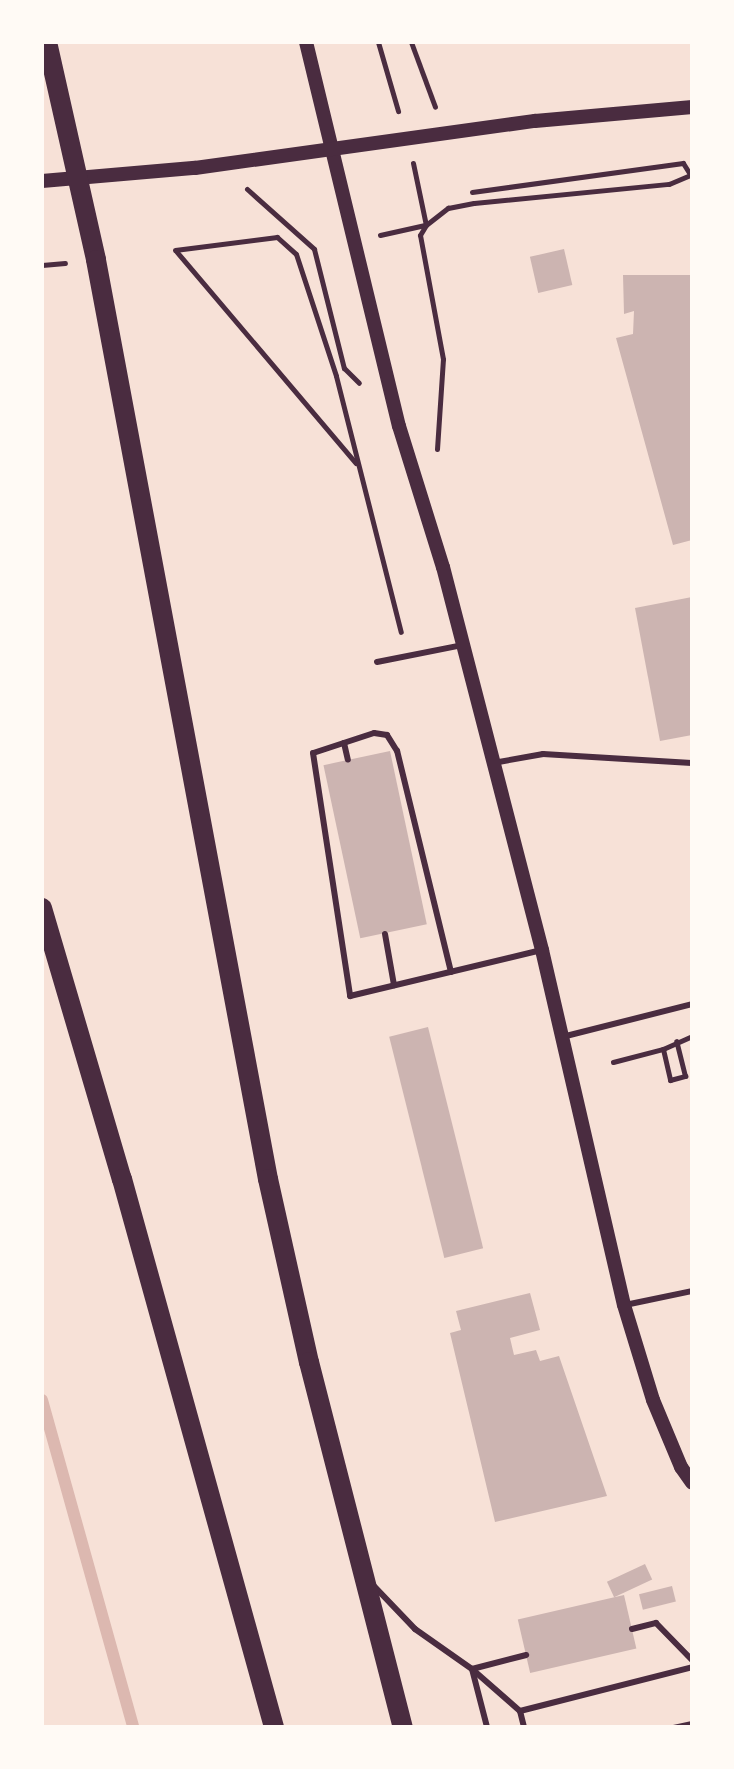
<!DOCTYPE html>
<style>
body{margin:0}
#map{position:relative;width:734px;height:1769px;overflow:hidden;background:#f7e1d7;font-family:"Zilla Slab",serif}
div>[style]{position:absolute}
[style*='--x']{left:calc(var(--x)*1px);top:calc(var(--y)*1px);width:calc(var(--w)*1px);rotate:calc(var(--a)*1deg)}
.stream>*{height:12px;margin:-6px;padding:0 6px;transform-origin:6px;border-radius:6px;background:#dcb8b0}
.building>*{inset:0;background:#ccb4b1;transform-origin:0 0}
.path>*{height:5px;margin:-2.5px;padding:0 2.5px;transform-origin:2.5px;border-radius:2.5px;background:#4a2c40}
.service>*{height:6px;margin:-3px;padding:0 3px;transform-origin:3px;border-radius:3px;background:#4a2c40}
.tertiary>*{height:14px;margin:-7px;padding:0 7px;transform-origin:7px;border-radius:7px;background:#4a2c40}
.primary>*{height:20px;margin:-10px;padding:0 10px;transform-origin:10px;border-radius:10px;background:#4a2c40}
span{translate:-50% -50%;white-space:nowrap;text-align:center;line-height:1.15;-webkit-text-stroke:8px #fffaf5;paint-order:stroke}
.frame{position:absolute;inset:0;border:44px solid #fffaf5;pointer-events:none}
</style>
<div id="map">
<div class="stream">
<i style="--x:42;--y:1400;--w:339;--a:74.4"></i>
</div>
<div class="building">
<i style="left:564px;top:249px;width:37px;height:35px;rotate:77deg"></i>
<i style="clip-path:polygon(623px 275px,692px 275px,692px 540px,673px 545px,616px 338px,633px 334px,634px 311px,624px 314px)"></i>
<i style="clip-path:polygon(692px 597px,692px 735px,660px 741px,635px 608px)"></i>
<i style="left:390px;top:751px;width:177px;height:68px;rotate:78deg"></i>
<i style="left:428px;top:1027px;width:228px;height:40px;rotate:76deg"></i>
<i style="clip-path:polygon(530px 1293px,540px 1330px,510px 1338px,514px 1355px,536px 1350px,540px 1361px,559px 1356px,607px 1496px,495px 1522px,450px 1333px,461px 1330px,456px 1311px)"></i>
<i style="left:645px;top:1564px;width:17px;height:42px;rotate:65deg"></i>
<i style="left:672px;top:1586px;width:16px;height:34px;rotate:76deg"></i>
<i style="left:624px;top:1595px;width:55px;height:109px;rotate:77deg"></i>
</div>
<div class="path">
<i style="--x:378;--y:42;--w:72;--a:73.8"></i>
<i style="--x:411;--y:42;--w:69;--a:69.7"></i>
<i style="--x:413;--y:163;--w:63;--a:78.2"></i>
<i style="--x:247;--y:189;--w:90;--a:41.8"></i>
<i style="--x:314;--y:249;--w:123;--a:75.9"></i>
<i style="--x:344;--y:368;--w:21;--a:45"></i>
<i style="--x:472;--y:192;--w:213;--a:-7.8"></i>
<i style="--x:683;--y:163;--w:15;--a:58"></i>
<i style="--x:380;--y:235;--w:46;--a:-12.5"></i>
<i style="--x:175;--y:250;--w:103;--a:-7.3"></i>
<i style="--x:277;--y:237;--w:25;--a:42"></i>
<i style="--x:296;--y:254;--w:128;--a:71.8"></i>
<i style="--x:336;--y:376;--w:264;--a:75.8"></i>
<i style="--x:176;--y:251;--w:278;--a:49.7"></i>
<i style="--x:42;--y:265;--w:23;--a:-5"></i>
<i style="--x:437;--y:449;--w:90;--a:-86.2"></i>
<i style="--x:443;--y:359;--w:126;--a:-100.5"></i>
<i style="--x:420;--y:235;--w:12;--a:-59"></i>
<i style="--x:426;--y:225;--w:28;--a:-38"></i>
<i style="--x:448;--y:208;--w:26;--a:-11"></i>
<i style="--x:474;--y:203;--w:196;--a:-5.6"></i>
<i style="--x:669;--y:184;--w:25;--a:-23"></i>
<i style="--x:663;--y:1049;--w:32;--a:77"></i>
<i style="--x:670;--y:1080;--w:16;--a:-15"></i>
<i style="--x:685;--y:1076;--w:36;--a:-104"></i>
<i style="--x:613;--y:1062;--w:52;--a:-14.6"></i>
<i style="--x:663;--y:1049;--w:32;--a:-24"></i>
<i style="--x:673;--y:1727;--w:19;--a:-12"></i>
</div>
<div class="service">
<i style="--x:377;--y:662;--w:88;--a:-11.2"></i>
<i style="--x:344;--y:743;--w:17;--a:77"></i>
<i style="--x:493;--y:763;--w:51;--a:-10.2"></i>
<i style="--x:543;--y:754;--w:149;--a:3.5"></i>
<i style="--x:385;--y:934;--w:52;--a:80"></i>
<i style="--x:451;--y:972;--w:228;--a:-103.7"></i>
<i style="--x:397;--y:751;--w:19;--a:-122"></i>
<i style="--x:387;--y:735;--w:13;--a:-171"></i>
<i style="--x:374;--y:733;--w:64;--a:161.8"></i>
<i style="--x:313;--y:753;--w:246;--a:81.3"></i>
<i style="--x:350;--y:996;--w:197;--a:-13.5"></i>
<i style="--x:562;--y:1037;--w:134;--a:-14.2"></i>
<i style="--x:625;--y:1305;--w:68;--a:-11.8"></i>
<i style="--x:373;--y:1585;--w:61;--a:46.3"></i>
<i style="--x:415;--y:1629;--w:70;--a:35.1"></i>
<i style="--x:472;--y:1669;--w:64;--a:41.2"></i>
<i style="--x:520;--y:1711;--w:178;--a:-14.3"></i>
<i style="--x:632;--y:1629;--w:25;--a:-14"></i>
<i style="--x:656;--y:1623;--w:52;--a:45.8"></i>
<i style="--x:472;--y:1669;--w:60;--a:75.5"></i>
<i style="--x:472;--y:1669;--w:56;--a:-14.5"></i>
<i style="--x:520;--y:1711;--w:16;--a:76"></i>
</div>
<div class="tertiary">
<i style="--x:306;--y:42;--w:395;--a:76.4"></i>
<i style="--x:399;--y:426;--w:148;--a:72.7"></i>
<i style="--x:443;--y:567;--w:396;--a:75.5"></i>
<i style="--x:542;--y:950;--w:364;--a:77"></i>
<i style="--x:624;--y:1305;--w:99;--a:73"></i>
<i style="--x:653;--y:1400;--w:73;--a:67.3"></i>
<i style="--x:681;--y:1467;--w:19;--a:55"></i>
<i style="--x:42;--y:181;--w:154;--a:-4.9"></i>
<i style="--x:195;--y:168;--w:343;--a:-7.9"></i>
<i style="--x:535;--y:121;--w:158;--a:-5.1"></i>
</div>
<div class="primary">
<i style="--x:47;--y:42;--w:223;--a:77.3"></i>
<i style="--x:96;--y:260;--w:935;--a:79.4"></i>
<i style="--x:268;--y:1179;--w:188;--a:77.4"></i>
<i style="--x:309;--y:1362;--w:377;--a:75.6"></i>
<i style="--x:42;--y:908;--w:283;--a:73.6"></i>
<i style="--x:122;--y:1179;--w:569;--a:74.5"></i>
</div>
<div class="frame"></div>
</div>
